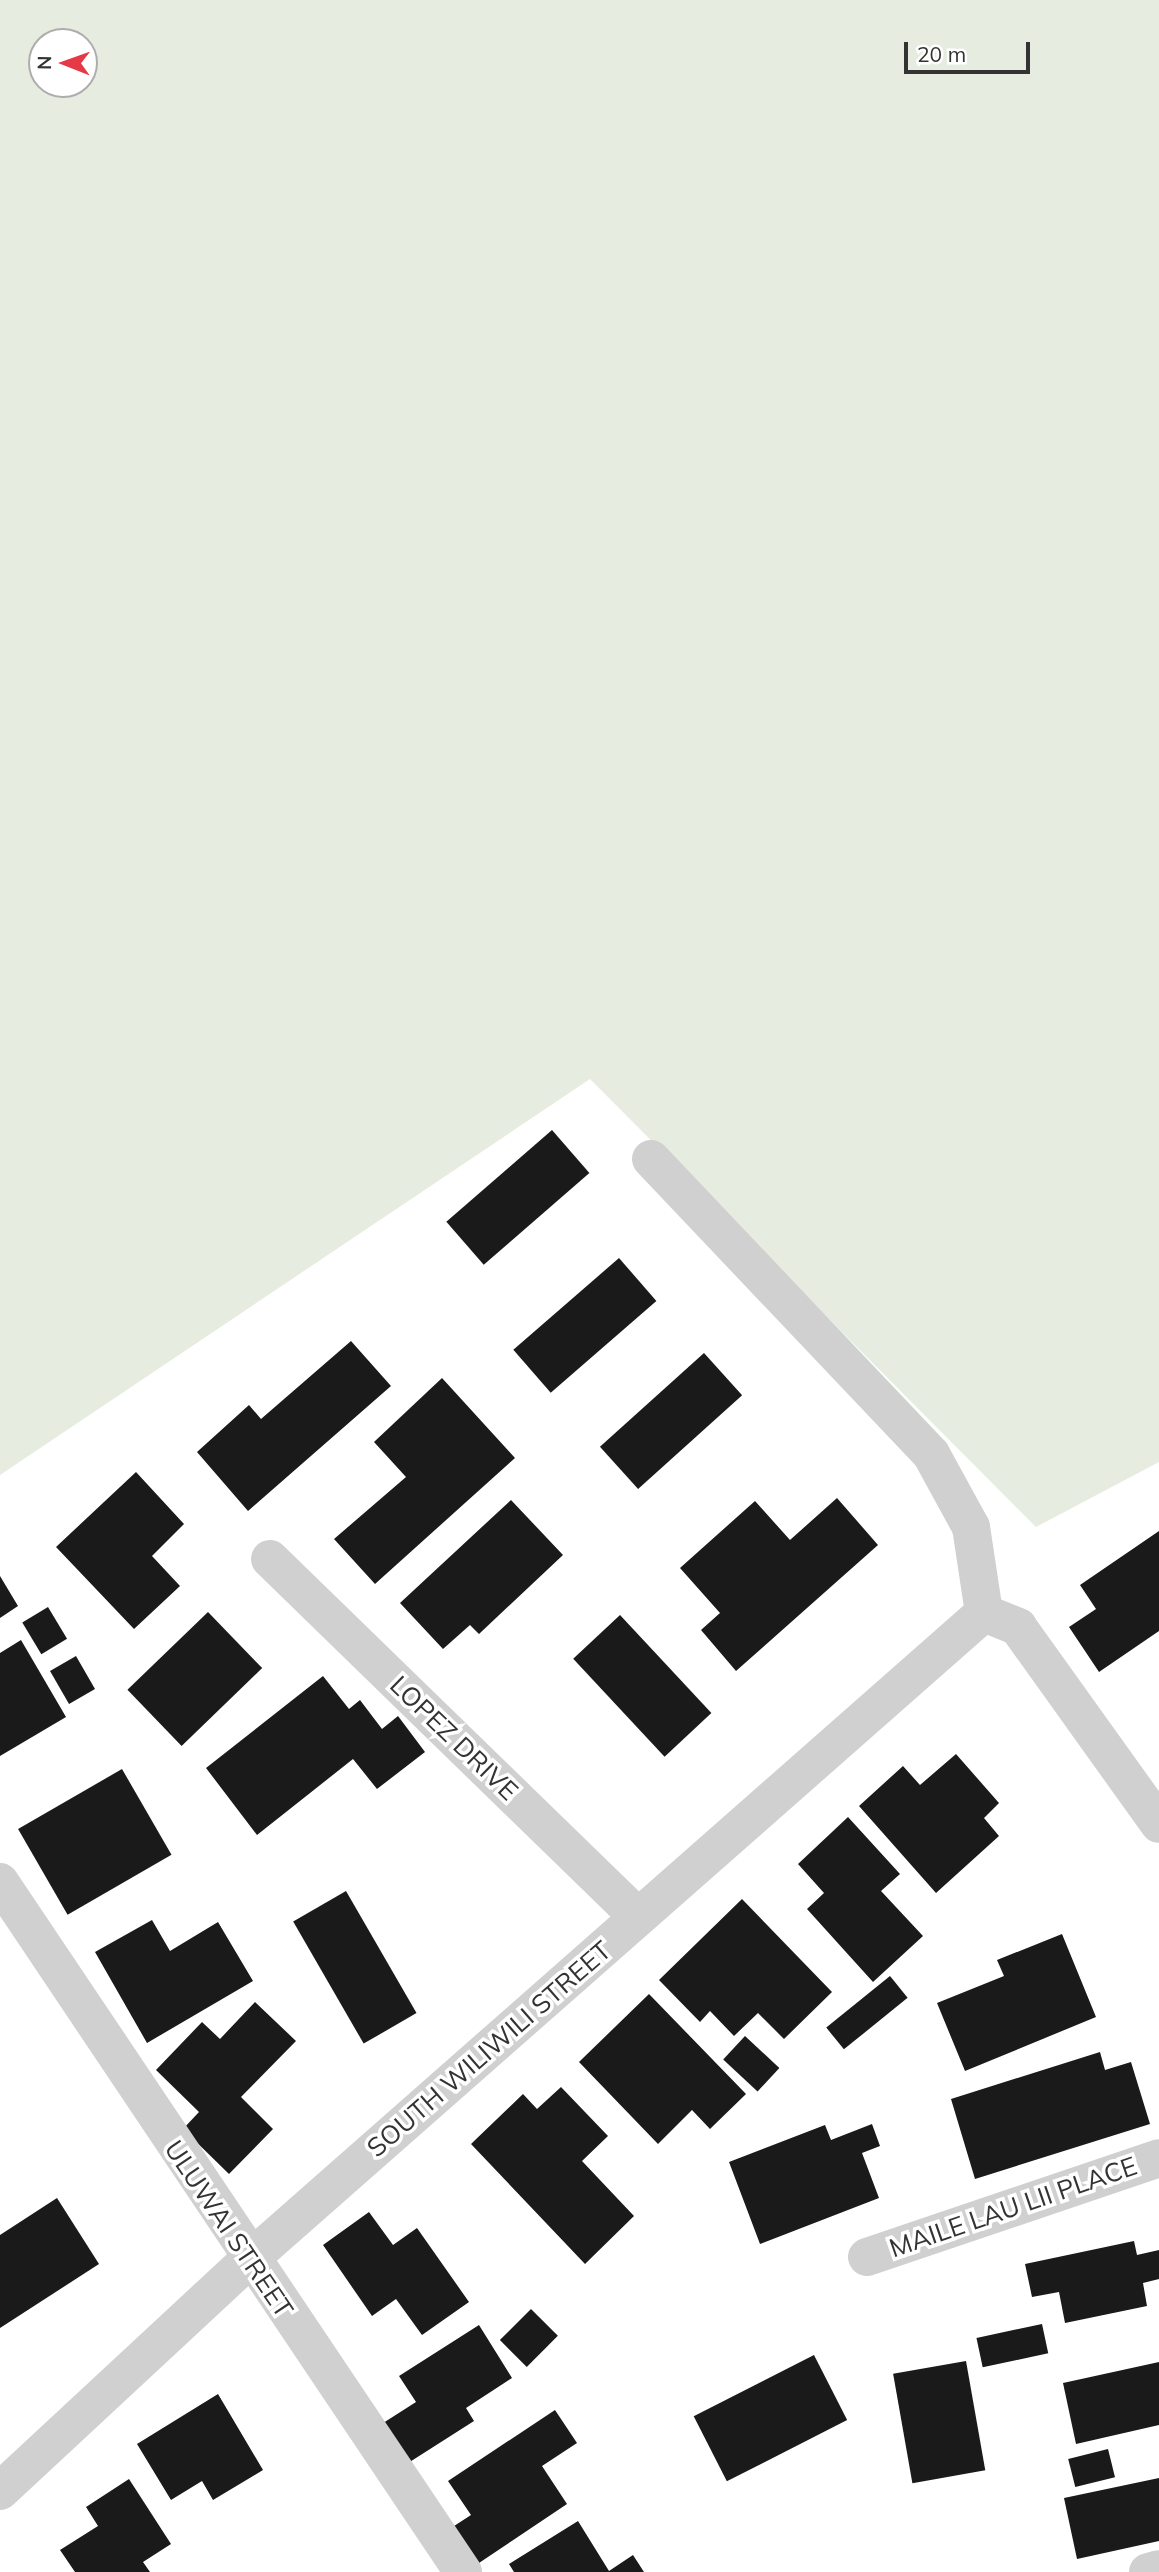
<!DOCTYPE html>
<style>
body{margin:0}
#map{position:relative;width:1159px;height:2572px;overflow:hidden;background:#fff;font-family:Mulish,sans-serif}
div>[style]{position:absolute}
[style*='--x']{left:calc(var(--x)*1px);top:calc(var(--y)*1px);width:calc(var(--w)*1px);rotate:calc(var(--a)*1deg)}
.green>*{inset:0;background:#e6ecdf}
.building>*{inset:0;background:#1a1a1a;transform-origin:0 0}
.minor>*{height:38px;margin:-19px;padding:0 19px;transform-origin:19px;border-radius:19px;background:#d0d0d0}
span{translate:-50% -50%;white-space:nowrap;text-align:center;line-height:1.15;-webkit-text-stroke:7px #fff;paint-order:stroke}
.street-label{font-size:26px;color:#333}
.north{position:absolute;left:28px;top:28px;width:70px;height:70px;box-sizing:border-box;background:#fff;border:2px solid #adadad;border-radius:50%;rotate:271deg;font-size:19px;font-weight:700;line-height:28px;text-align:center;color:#333}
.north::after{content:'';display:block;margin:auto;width:24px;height:32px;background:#e63946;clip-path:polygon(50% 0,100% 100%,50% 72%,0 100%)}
.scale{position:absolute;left:904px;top:42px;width:126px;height:32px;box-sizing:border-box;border:4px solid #333;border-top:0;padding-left:9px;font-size:21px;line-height:24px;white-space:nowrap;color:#333;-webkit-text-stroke:5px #fff;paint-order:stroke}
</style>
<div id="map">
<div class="green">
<i style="clip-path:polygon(evenodd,0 0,1159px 0,1159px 1462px,1036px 1527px,590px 1079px,0 1475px,0 0,42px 42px,84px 42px,84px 84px,42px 84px,42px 42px)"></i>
</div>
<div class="building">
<i style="left:552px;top:1130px;width:57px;height:140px;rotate:49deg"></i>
<i style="left:619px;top:1258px;width:57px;height:140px;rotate:49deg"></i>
<i style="clip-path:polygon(351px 1341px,391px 1386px,248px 1511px,197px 1452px,249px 1405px,261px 1419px)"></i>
<i style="left:704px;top:1353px;width:57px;height:140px;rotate:48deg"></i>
<i style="clip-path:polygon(442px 1378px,515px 1458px,375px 1584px,334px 1539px,406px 1477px,374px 1442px)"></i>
<i style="clip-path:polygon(136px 1472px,184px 1524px,152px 1556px,180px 1586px,134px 1629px,56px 1547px)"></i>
<i style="clip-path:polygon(837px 1498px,878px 1545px,736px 1671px,701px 1630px,720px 1613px,680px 1568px,755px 1501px,790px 1540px)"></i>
<i style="clip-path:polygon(511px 1500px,563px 1555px,479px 1634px,470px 1625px,443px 1649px,400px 1603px)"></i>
<i style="clip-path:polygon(1159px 1531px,1159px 1631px,1099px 1672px,1069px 1627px,1096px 1609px,1080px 1585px)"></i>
<i style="clip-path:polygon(0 1576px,18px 1606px,0 1618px)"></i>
<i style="left:48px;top:1607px;width:37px;height:30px;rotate:59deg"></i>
<i style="left:208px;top:1612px;width:78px;height:112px;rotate:46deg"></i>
<i style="left:620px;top:1615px;width:134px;height:64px;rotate:47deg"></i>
<i style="clip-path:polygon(21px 1640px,66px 1717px,0 1756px,0 1653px)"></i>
<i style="left:76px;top:1656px;width:38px;height:30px;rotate:60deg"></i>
<i style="clip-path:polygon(323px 1676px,349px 1709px,360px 1700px,382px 1729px,398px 1716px,425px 1752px,377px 1789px,353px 1759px,257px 1835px,206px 1768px)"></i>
<i style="clip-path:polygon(956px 1754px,999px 1803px,984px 1818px,999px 1836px,936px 1893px,859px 1806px,903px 1766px,920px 1785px)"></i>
<i style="left:122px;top:1769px;width:99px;height:120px;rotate:60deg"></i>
<i style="clip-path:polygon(848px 1817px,900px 1874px,881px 1891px,923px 1936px,873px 1982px,807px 1909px,824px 1893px,798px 1864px)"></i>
<i style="left:346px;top:1891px;width:141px;height:61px;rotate:60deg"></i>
<i style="clip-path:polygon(742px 1899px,832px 1992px,784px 2039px,758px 2013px,734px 2036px,710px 2011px,700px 2022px,659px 1980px)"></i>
<i style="clip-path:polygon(152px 1920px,170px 1951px,218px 1922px,253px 1981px,147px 2043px,95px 1952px)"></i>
<i style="clip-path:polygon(1062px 1934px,1096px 2017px,965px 2071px,937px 2003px,1004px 1976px,997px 1960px)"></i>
<i style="left:890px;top:1976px;width:28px;height:82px;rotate:51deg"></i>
<i style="clip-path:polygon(649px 1994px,746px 2094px,710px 2129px,692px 2110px,658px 2144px,579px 2062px)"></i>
<i style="clip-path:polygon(255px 2002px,296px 2041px,241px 2097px,273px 2129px,229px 2174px,183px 2129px,199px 2112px,156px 2070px,202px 2022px,220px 2039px)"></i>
<i style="left:745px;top:2036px;width:47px;height:32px;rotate:43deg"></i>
<i style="clip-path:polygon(1100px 2052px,1105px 2070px,1131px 2062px,1150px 2124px,975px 2179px,951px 2099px)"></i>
<i style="clip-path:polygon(561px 2087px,608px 2136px,582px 2161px,634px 2216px,585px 2264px,471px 2144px,523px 2094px,537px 2109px)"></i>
<i style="clip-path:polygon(872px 2124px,880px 2146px,862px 2153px,879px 2198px,760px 2244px,729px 2162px,825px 2125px,831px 2140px)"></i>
<i style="clip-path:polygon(57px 2198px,99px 2264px,0 2328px,0 2235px)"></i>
<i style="clip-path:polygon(369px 2212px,393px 2245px,417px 2228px,469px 2302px,422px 2335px,396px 2299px,372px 2316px,323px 2245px)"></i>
<i style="clip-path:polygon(1134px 2241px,1137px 2255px,1159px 2250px,1159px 2279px,1143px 2283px,1147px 2306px,1065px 2323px,1059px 2292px,1032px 2297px,1025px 2264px)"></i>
<i style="left:531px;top:2309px;width:38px;height:44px;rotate:45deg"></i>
<i style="left:1042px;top:2324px;width:30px;height:67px;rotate:78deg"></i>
<i style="clip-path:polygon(479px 2325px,512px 2378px,466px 2408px,474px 2421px,405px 2465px,380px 2425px,416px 2402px,399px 2376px)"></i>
<i style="left:814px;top:2355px;width:73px;height:135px;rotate:63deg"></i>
<i style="left:966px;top:2361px;width:111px;height:74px;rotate:80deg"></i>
<i style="clip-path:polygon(1159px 2362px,1159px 2425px,1076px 2444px,1063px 2383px)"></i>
<i style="clip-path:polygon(218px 2394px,263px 2470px,213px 2500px,202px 2481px,171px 2500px,137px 2444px)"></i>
<i style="clip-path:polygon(555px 2410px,577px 2443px,542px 2466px,567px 2504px,476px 2565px,451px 2528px,471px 2515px,448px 2481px)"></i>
<i style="left:1108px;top:2449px;width:29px;height:41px;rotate:76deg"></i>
<i style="clip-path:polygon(1159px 2478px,1159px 2541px,1077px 2559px,1064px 2498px)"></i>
<i style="clip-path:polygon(129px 2479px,171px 2544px,143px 2562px,150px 2572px,75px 2572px,60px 2550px,98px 2526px,86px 2507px)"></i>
<i style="clip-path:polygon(578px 2521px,609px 2571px,633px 2555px,644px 2572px,514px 2572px,509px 2564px)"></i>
</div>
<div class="minor">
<i style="--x:651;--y:1159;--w:407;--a:46.5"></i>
<i style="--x:931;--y:1454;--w:83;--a:61.3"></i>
<i style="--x:971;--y:1527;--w:87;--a:81.4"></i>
<i style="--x:270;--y:1559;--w:513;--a:44.21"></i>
<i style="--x:984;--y:1613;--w:37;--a:22"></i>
<i style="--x:1018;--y:1627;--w:242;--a:54.4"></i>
<i style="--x:0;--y:1882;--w:831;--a:56.14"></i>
<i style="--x:867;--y:2257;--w:308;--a:-18.7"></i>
<i style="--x:0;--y:2491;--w:340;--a:-42.9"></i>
<i style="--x:249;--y:2260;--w:979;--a:-41.36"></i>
<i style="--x:1148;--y:2572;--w:11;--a:-15"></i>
</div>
<div class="street-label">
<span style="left:454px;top:1738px;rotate:44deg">LOPEZ DRIVE</span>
<span style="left:489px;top:2049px;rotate:-41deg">SOUTH WILIWILI STREET</span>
<span style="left:1013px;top:2207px;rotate:-19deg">MAILE LAU LII PLACE</span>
<span style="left:229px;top:2229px;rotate:56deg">ULUWAI STREET</span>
</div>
<div class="north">N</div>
<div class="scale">20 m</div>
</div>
